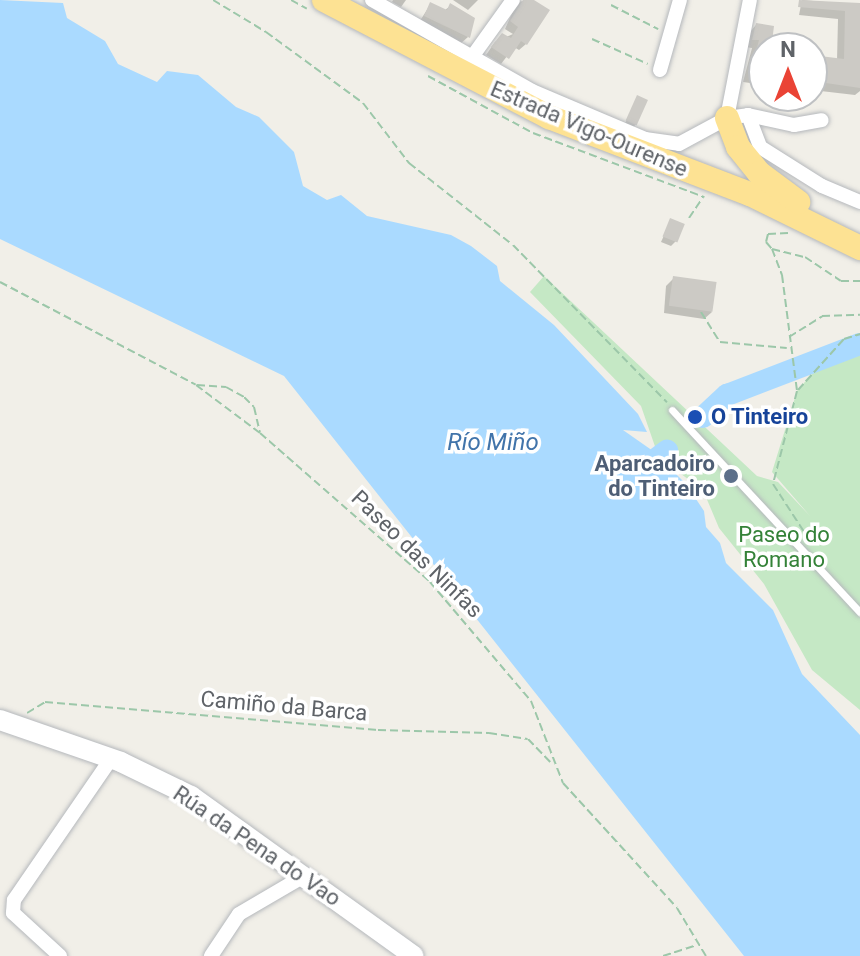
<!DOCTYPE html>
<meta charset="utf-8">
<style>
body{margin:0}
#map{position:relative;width:860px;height:956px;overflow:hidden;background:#f1efe8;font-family:Roboto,sans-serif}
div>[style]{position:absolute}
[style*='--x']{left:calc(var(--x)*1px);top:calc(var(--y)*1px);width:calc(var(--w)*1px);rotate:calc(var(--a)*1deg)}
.green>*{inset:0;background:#c5e8c5}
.water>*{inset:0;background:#aadaff}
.shadow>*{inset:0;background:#0003}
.river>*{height:22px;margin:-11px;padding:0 11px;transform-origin:11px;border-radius:11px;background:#aadaff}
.building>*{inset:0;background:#cccac5;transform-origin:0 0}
.path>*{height:2px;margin-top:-1px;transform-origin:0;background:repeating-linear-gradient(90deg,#9cc7a9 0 8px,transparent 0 12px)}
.roads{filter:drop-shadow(0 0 2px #b5b8bc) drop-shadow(0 0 2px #b5b8bc)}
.lane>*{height:7px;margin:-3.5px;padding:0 3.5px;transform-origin:3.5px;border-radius:3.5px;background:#fff}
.street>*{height:14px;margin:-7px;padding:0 7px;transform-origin:7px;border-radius:7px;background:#fff}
.secondary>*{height:20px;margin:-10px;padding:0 10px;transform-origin:10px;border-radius:10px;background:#fff}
.highway>*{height:24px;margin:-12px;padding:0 12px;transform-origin:12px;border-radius:12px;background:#fde293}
.dots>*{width:22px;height:22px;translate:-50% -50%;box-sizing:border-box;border:4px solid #fff;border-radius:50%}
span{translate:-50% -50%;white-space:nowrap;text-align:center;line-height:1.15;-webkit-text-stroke:7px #fff;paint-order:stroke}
.street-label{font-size:22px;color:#5f6368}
.transit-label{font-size:22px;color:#164399;font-weight:700}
.left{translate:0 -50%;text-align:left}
.service-label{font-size:22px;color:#4e5e75;font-weight:700}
.right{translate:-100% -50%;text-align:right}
.park-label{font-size:22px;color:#348238}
.water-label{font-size:24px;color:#4174aa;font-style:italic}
.north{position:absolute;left:748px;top:32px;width:80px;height:80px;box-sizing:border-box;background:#fff;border:2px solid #bfc1c3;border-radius:50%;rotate:0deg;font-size:22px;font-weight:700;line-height:32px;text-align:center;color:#5f6368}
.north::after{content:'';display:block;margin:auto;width:28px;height:36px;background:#ea4335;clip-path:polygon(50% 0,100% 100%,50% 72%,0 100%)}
</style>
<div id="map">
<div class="green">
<i style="clip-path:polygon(544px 276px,757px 476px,778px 482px,810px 516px,772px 472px,797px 391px,823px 361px,860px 350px,860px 710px,812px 670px,764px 584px,719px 528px,703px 490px,659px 458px,641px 406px,530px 292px)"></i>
</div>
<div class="water">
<i style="clip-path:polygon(0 0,63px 3px,67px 18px,105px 41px,118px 64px,157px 82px,167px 71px,198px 75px,236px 107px,259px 117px,294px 152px,303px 186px,327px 200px,341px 195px,367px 216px,451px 235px,471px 246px,497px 266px,500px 281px,554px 325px,638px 414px,647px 432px,623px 430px,653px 451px,686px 484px,704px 511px,706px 527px,720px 543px,726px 563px,773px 610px,802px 674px,860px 735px,860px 956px,744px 956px,284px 376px,0 239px)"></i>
</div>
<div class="shadow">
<i style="clip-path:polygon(406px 0,401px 7px,392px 2px,393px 0)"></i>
<i style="clip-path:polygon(453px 0,478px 0,468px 10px)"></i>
<i style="clip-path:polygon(531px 0,526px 44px,519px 50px,514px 47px,501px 64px,486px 55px,495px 42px,513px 34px,505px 29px,517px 2px)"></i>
<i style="clip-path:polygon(802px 0,860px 5px,860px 91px,855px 95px,812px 90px,812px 57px,837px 60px,838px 19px,799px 15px)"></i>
<i style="clip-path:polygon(430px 5px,444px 11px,450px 6px,468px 37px,460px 44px,418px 24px)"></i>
<i style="clip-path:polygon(756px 25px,772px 28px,769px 48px,764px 48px,764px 85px,743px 82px,752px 48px,745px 47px,748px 34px)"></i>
<i style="clip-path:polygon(637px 97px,636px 124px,632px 129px,624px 126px)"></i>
<i style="clip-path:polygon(671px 220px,676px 241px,671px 246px,661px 242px)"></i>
<i style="clip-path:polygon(674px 278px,712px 312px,704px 319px,664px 313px,666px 286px)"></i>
</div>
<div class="river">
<i style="--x:703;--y:417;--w:33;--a:-43"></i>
<i style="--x:727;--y:395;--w:142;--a:-21"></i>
<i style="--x:636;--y:474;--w:39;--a:-37"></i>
</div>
<div class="building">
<i style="clip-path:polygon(523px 0,534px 0,550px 10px,527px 45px,521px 41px,509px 59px,491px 47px,502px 33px,511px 38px,518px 27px,510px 21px)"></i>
<i style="clip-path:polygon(799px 0,860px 3px,860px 88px,812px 81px,812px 55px,844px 59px,845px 11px,798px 7px)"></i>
<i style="clip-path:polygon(430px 2px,447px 10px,450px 3px,475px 18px,470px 38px,424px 16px)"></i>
<i style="clip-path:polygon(756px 23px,774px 26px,772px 42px,764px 41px,764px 76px,750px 74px,759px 40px,752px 40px)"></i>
<i style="left:637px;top:95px;width:12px;height:28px;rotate:24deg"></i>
<i style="left:670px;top:218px;width:16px;height:20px;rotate:22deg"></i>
<i style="left:673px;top:276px;width:44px;height:30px;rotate:8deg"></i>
</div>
<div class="path">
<i style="--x:213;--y:0;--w:62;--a:31.1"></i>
<i style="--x:266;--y:32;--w:120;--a:36.2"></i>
<i style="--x:363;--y:103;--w:76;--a:52.5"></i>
<i style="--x:409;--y:163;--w:132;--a:38.3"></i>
<i style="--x:513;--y:245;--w:220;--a:45.6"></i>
<i style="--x:291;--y:0;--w:18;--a:29"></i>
<i style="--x:611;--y:5;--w:53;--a:27.1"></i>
<i style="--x:592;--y:39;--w:61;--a:24.1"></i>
<i style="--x:428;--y:76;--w:119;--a:28.5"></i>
<i style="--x:533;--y:133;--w:183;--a:20.5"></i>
<i style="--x:689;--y:218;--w:25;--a:-56"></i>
<i style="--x:788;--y:233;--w:20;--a:177"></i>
<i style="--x:768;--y:234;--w:8;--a:104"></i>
<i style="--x:766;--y:242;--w:9;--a:49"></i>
<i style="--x:772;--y:249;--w:34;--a:14"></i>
<i style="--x:805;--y:257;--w:43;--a:33.7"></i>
<i style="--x:841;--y:281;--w:19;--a:0"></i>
<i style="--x:772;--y:249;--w:28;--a:69"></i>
<i style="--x:782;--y:275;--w:117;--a:82.6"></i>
<i style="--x:797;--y:391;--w:96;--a:104.5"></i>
<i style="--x:773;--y:484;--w:72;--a:57"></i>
<i style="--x:0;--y:282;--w:221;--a:27.7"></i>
<i style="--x:196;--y:385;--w:80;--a:36.9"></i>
<i style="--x:260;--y:433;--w:226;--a:41.2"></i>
<i style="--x:430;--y:582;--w:156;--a:49.7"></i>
<i style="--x:531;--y:701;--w:88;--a:68.7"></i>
<i style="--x:563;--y:783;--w:169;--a:47.6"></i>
<i style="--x:677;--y:908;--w:56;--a:58.9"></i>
<i style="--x:701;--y:312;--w:36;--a:58"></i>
<i style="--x:720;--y:342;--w:67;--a:5.1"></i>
<i style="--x:789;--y:337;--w:39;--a:-32"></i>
<i style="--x:822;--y:316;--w:38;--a:-2"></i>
<i style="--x:197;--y:385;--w:29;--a:4"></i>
<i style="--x:226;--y:387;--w:21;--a:29"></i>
<i style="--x:244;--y:397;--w:14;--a:45"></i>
<i style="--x:254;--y:407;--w:26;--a:77"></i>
<i style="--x:798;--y:390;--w:69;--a:-48"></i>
<i style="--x:844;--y:339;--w:17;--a:-17"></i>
<i style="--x:27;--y:713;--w:21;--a:-31"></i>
<i style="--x:45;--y:702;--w:334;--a:4.8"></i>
<i style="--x:378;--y:730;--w:111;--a:1.5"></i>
<i style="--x:489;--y:733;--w:39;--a:9"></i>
<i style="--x:528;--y:739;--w:32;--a:46"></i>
<i style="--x:663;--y:956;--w:35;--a:-18"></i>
</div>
<div class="roads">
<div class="lane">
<i style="--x:672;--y:410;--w:276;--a:47.1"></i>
</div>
<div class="street">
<i style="--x:372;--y:0;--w:184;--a:29.6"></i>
<i style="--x:532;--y:91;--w:123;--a:23"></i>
<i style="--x:645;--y:139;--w:34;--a:8"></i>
<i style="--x:679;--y:144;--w:55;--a:-28.4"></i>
<i style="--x:727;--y:118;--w:21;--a:-8"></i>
<i style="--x:748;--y:115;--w:47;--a:12.3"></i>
<i style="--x:794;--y:125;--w:28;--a:-10"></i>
<i style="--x:472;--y:57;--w:70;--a:-54.3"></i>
<i style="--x:660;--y:70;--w:73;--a:-74.1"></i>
<i style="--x:748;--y:115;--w:34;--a:69"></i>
<i style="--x:760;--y:147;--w:73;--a:32.2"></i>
<i style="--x:822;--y:186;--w:41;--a:22.8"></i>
<i style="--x:727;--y:118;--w:120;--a:-79"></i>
<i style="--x:60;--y:956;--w:64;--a:-137.5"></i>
<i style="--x:13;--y:913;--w:13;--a:-86"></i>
<i style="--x:14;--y:900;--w:171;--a:-55.5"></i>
<i style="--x:211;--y:956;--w:50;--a:-56.3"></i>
<i style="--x:239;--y:914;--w:75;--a:-30.3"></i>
</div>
<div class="secondary">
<i style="--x:0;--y:720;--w:128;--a:19.1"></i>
<i style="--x:121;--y:762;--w:78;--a:25.9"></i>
<i style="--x:191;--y:796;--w:274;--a:35.7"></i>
</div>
<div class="highway">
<i style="--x:324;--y:0;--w:254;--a:27.5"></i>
<i style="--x:549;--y:117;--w:215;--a:21"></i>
<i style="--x:750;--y:194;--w:123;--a:26.1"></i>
<i style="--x:727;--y:118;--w:31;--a:69"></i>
<i style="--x:738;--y:147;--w:33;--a:51"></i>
<i style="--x:759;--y:173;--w:49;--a:36.6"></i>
</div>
</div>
<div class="dots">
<i style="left:695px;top:417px;background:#1a4fb4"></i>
<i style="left:731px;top:476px;background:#5c6f8a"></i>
</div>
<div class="street-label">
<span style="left:589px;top:129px;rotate:23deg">Estrada Vigo-Ourense</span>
<span style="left:417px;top:554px;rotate:44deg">Paseo das Ninfas</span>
<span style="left:284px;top:706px;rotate:5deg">Camiño da Barca</span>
<span style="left:257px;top:846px;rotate:34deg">Rúa da Pena do Vao</span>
</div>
<div class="transit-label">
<span class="left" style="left:711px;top:417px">O Tinteiro</span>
</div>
<div class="service-label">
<span class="right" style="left:715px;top:476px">Aparcadoiro<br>do Tinteiro</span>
</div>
<div class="park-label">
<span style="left:784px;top:547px">Paseo do<br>Romano</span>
</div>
<div class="water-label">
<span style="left:493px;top:443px">Río Miño</span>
</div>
<div class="north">N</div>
</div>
